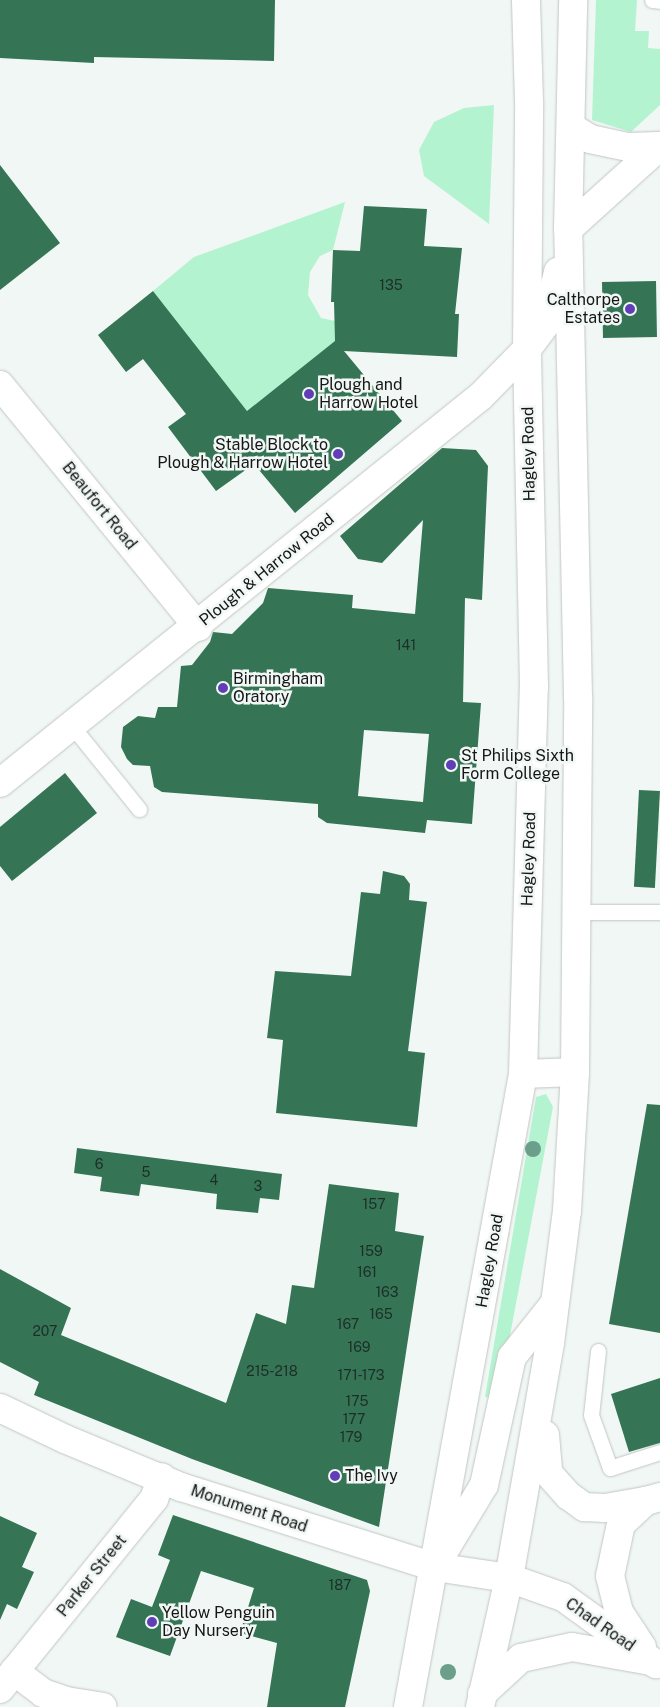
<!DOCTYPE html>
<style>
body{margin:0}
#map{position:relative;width:660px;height:1707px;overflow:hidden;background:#f1f7f4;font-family:"Public Sans",sans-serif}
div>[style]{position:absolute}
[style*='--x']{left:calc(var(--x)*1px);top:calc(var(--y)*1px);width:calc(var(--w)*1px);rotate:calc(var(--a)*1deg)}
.green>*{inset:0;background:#b4f3d0}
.building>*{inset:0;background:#357556;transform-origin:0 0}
.roads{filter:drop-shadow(0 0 1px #c1c6c3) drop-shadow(0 0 1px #c1c6c3)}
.lane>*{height:15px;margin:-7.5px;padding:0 7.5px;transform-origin:7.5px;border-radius:7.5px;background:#fff}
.street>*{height:28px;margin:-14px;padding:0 14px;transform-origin:14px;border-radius:14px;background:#fff}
.secondary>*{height:28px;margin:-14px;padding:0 14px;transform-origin:14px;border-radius:14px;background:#fff}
.highway>*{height:28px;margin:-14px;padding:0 14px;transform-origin:14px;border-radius:14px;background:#fff}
.trees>*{width:16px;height:16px;margin:-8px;border-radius:50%;background:#6c9e8c}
.dots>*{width:14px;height:14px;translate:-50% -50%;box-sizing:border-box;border:2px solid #f1f7f4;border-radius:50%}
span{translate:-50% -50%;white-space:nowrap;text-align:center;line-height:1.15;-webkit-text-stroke:5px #f1f7f4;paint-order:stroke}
.number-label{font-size:14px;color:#1d2e26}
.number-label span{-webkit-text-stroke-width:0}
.poi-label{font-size:16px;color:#151716}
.right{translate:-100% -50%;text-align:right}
.left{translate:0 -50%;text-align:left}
.street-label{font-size:16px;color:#151716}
</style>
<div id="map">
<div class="green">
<i style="clip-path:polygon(596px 0,637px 0,635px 31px,649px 31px,648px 48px,660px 49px,660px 105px,631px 132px,592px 120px)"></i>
<i style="clip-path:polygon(494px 105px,489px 224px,424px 176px,419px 150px,434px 122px,464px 108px)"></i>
<i style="clip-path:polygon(345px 202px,333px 250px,320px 256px,310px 272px,308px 295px,321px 318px,335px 321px,335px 347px,319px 354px,247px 411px,153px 291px,194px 257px)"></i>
<i style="clip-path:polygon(546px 1094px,553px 1107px,498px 1399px,485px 1397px,536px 1097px)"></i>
</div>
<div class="building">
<i style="clip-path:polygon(0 0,275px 0,274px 61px,94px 57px,94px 63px,0 58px)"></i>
<i style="clip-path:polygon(0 165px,60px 243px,0 290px)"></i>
<i style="clip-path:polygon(364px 206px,427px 209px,424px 246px,462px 248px,455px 314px,459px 314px,457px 357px,344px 351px,402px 421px,295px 513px,254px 464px,216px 491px,168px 427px,186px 414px,143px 359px,126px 372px,98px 335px,153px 291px,247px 411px,335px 341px,334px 302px,331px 302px,333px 250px,360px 251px)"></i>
<i style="left:656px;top:281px;width:56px;height:54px;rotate:89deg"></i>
<i style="clip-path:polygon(evenodd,442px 448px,476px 450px,488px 466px,482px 600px,465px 598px,463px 702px,481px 703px,472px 824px,427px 820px,425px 833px,327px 823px,318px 817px,318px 804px,162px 792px,154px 787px,150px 766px,133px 765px,127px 759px,121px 747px,123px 727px,138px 716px,155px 718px,158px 707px,177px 707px,181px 666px,192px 665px,210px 642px,213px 632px,232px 634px,263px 603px,268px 588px,353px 595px,352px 608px,415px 614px,423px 520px,382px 563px,358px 559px,340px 536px,442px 448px,364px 730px,429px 734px,423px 802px,358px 796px,364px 730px)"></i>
<i style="clip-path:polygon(65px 773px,97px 813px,12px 881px,0 866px,0 827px)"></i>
<i style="left:639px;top:790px;width:21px;height:97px;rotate:3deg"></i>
<i style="clip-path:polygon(383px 871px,404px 876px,410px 884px,409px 900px,427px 902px,408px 1051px,425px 1053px,417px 1127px,276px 1113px,283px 1040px,267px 1038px,275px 971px,351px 976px,361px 892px,380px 894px)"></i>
<i style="clip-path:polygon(647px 1104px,660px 1105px,660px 1333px,609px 1324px)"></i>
<i style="clip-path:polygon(77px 1148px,282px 1174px,279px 1200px,260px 1198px,258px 1213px,216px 1209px,217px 1194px,141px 1184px,139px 1196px,100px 1191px,102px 1177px,74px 1173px)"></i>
<i style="clip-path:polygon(329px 1184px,399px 1193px,395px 1231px,424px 1236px,379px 1527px,192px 1459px,34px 1395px,39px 1382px,0 1362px,0 1269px,71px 1308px,61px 1335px,226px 1403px,256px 1313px,286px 1324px,292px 1285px,314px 1288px)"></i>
<i style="clip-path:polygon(660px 1378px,660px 1443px,629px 1452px,611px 1394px)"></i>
<i style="clip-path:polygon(173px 1515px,367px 1580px,370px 1591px,345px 1707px,267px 1707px,277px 1643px,240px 1633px,254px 1588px,201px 1571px,170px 1656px,116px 1637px,131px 1599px,152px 1607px,170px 1560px,158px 1555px)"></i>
<i style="clip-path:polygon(0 1516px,37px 1533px,22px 1567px,34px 1572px,17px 1609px,7px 1604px,0 1620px)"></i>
</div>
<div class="roads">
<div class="lane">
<i style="--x:652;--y:0;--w:8;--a:7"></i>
<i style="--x:72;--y:726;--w:107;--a:51.1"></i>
<i style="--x:576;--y:912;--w:84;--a:0"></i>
<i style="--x:598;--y:1351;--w:64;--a:96.2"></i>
<i style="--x:591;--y:1415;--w:56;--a:70.3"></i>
<i style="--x:610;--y:1468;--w:52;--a:-17.7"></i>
</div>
<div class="street">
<i style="--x:0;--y:385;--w:313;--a:50.7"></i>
<i style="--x:14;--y:1671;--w:36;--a:37"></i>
<i style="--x:43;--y:1693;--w:24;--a:19"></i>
<i style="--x:66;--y:1701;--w:37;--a:9"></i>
<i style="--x:0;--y:1689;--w:245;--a:-51"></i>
<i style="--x:154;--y:1499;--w:23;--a:-70"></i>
</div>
<div class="secondary">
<i style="--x:568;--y:229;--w:124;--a:-42.1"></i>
<i style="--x:0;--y:783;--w:617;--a:-38.82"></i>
<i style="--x:481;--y:396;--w:66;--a:-45.6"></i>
<i style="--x:0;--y:1408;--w:72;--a:25.5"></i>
<i style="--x:65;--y:1439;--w:126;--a:22.5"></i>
<i style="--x:181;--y:1487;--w:266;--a:17.5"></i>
<i style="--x:435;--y:1567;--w:75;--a:8.5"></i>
<i style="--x:509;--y:1578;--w:57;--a:19.4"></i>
<i style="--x:563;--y:1597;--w:115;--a:35.8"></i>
<i style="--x:642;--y:1647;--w:42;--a:-123.3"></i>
<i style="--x:619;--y:1612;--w:37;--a:-104"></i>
<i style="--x:610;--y:1576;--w:53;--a:-78.1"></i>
<i style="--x:621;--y:1524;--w:34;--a:-43"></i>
<i style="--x:646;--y:1501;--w:15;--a:-16"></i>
</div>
<div class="highway">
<i style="--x:571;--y:127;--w:22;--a:32"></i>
<i style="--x:590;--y:139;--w:39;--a:12"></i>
<i style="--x:628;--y:147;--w:32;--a:-2"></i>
<i style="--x:527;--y:349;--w:30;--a:-53"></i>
<i style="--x:545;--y:325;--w:55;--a:-76.2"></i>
<i style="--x:523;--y:1074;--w:52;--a:-2.2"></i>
<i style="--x:545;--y:1435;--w:38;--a:85"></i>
<i style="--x:548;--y:1473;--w:31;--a:48"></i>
<i style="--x:569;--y:1496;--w:19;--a:36"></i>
<i style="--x:584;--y:1507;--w:21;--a:3"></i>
<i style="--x:605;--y:1508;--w:42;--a:-9.7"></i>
<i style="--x:444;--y:1551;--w:77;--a:-58.8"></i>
<i style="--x:484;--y:1485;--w:131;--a:-77.7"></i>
<i style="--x:512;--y:1357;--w:69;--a:-51.5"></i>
<i style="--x:482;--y:1694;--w:53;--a:-42.7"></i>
<i style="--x:521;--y:1658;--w:52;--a:-12.2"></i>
<i style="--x:572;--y:1647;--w:80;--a:10"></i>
<i style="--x:408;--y:1707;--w:643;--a:-79.7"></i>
<i style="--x:523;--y:1074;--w:387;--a:-88.4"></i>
<i style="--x:534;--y:687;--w:338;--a:-91.2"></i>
<i style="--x:527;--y:349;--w:247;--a:-89.5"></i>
<i style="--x:529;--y:102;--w:102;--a:-91.7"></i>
<i style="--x:480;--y:1707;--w:132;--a:-77.3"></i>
<i style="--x:509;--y:1578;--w:239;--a:-80.1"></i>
<i style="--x:550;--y:1343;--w:133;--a:-82.7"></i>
<i style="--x:567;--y:1211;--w:139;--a:-86.7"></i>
<i style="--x:575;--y:1072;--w:375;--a:-89.5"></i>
<i style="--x:578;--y:697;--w:468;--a:-91.2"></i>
<i style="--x:568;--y:229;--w:229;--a:-88.7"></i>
</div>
</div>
<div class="trees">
<i style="left:533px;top:1149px"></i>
<i style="left:448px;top:1672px"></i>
</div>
<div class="dots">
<i style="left:630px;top:309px;background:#5f3eb6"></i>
<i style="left:309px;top:394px;background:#5f3eb6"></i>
<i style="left:338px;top:454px;background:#5f3eb6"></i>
<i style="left:223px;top:688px;background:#5f3eb6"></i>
<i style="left:451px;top:765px;background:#5f3eb6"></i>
<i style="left:335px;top:1476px;background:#5f3eb6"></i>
<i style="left:152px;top:1622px;background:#5f3eb6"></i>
</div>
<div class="number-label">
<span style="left:391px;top:285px">135</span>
<span style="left:406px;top:645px">141</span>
<span style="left:99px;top:1164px">6</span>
<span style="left:146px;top:1172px">5</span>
<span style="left:214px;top:1180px">4</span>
<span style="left:258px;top:1186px">3</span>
<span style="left:374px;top:1204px">157</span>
<span style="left:371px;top:1251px">159</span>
<span style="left:367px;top:1272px">161</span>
<span style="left:387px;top:1292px">163</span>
<span style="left:381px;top:1314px">165</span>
<span style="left:348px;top:1324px">167</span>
<span style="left:45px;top:1331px">207</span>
<span style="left:359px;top:1347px">169</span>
<span style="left:272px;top:1371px">215-218</span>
<span style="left:361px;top:1375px">171-173</span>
<span style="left:357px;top:1401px">175</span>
<span style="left:354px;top:1419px">177</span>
<span style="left:351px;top:1437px">179</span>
<span style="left:340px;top:1585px">187</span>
</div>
<div class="poi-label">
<span class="right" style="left:620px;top:309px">Calthorpe<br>Estates</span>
<span class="left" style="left:319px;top:394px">Plough and<br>Harrow Hotel</span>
<span class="right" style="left:328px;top:454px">Stable Block to<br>Plough &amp; Harrow Hotel</span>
<span class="left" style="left:233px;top:688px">Birmingham<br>Oratory</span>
<span class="left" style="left:461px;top:765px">St Philips Sixth<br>Form College</span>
<span class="left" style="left:345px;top:1476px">The Ivy</span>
<span class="left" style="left:162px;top:1622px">Yellow Penguin<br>Day Nursery</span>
</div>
<div class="street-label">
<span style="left:529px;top:454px;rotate:-91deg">Hagley Road</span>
<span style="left:99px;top:506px;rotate:51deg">Beaufort Road</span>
<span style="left:267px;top:570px;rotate:-39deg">Plough &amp; Harrow Road</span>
<span style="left:529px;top:859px;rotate:-88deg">Hagley Road</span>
<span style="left:490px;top:1261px;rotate:-80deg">Hagley Road</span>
<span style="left:249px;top:1509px;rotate:18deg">Monument Road</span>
<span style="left:92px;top:1576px;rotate:-51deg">Parker Street</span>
<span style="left:600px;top:1625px;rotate:35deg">Chad Road</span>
</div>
</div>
